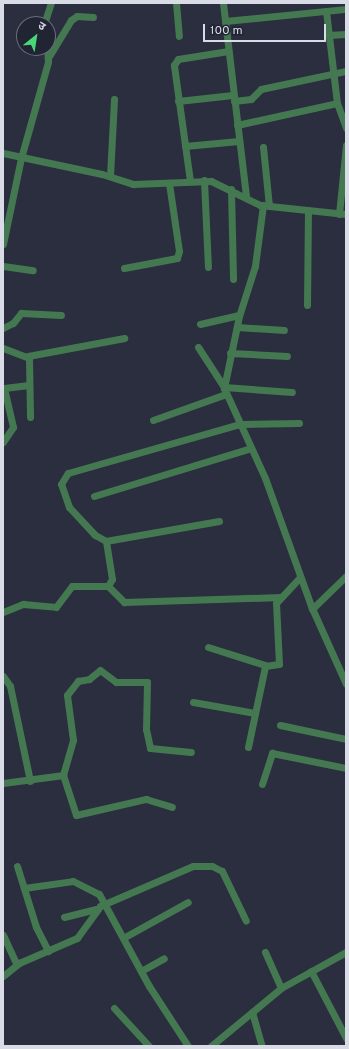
<!DOCTYPE html>
<meta charset="utf-8">
<style>
body{margin:0}
#map{position:relative;width:349px;height:1049px;overflow:hidden;background:#2a2e3e;font-family:Overpass,"Noto Sans Devanagari",sans-serif}
div>[style]{position:absolute}
[style*='--x']{left:calc(var(--x)*1px);top:calc(var(--y)*1px);width:calc(var(--w)*1px);rotate:calc(var(--a)*1deg)}
.street>*{height:7px;margin:-3.5px;padding:0 3.5px;transform-origin:3.5px;border-radius:3.5px;background:#447851}
span{translate:-50% -50%;white-space:nowrap;text-align:center;line-height:1.15;-webkit-text-stroke:3px #212433;paint-order:stroke}
.frame{position:absolute;inset:0;border:4px solid #d9dce6;pointer-events:none}
.north{position:absolute;left:16px;top:16px;width:40px;height:40px;box-sizing:border-box;background:#212433;border:1px solid #6b6e7b;border-radius:50%;rotate:30deg;font-size:11px;font-weight:700;line-height:16px;text-align:center;color:#d9dce6}
.north::after{content:'';display:block;margin:auto;width:14px;height:18px;background:#49d778;clip-path:polygon(50% 0,100% 100%,50% 72%,0 100%)}
.scale{position:absolute;left:203px;top:24px;width:123px;height:18px;box-sizing:border-box;border:2px solid #d9dce6;border-top:0;padding-left:5px;font-size:12px;line-height:14px;white-space:nowrap;color:#d9dce6;-webkit-text-stroke:3px #212433;paint-order:stroke}
</style>
<div id="map">
<div class="street">
<i style="--x:176;--y:3;--w:33;--a:85"></i>
<i style="--x:223;--y:3;--w:195;--a:83.2"></i>
<i style="--x:326;--y:11;--w:93;--a:83.2"></i>
<i style="--x:337;--y:103;--w:27;--a:70"></i>
<i style="--x:225;--y:21;--w:122;--a:-5.7"></i>
<i style="--x:44;--y:24;--w:22;--a:-72"></i>
<i style="--x:328;--y:35;--w:18;--a:-3"></i>
<i style="--x:48;--y:58;--w:44;--a:-58.8"></i>
<i style="--x:71;--y:20;--w:7;--a:-34"></i>
<i style="--x:77;--y:16;--w:16;--a:4"></i>
<i style="--x:178;--y:101;--w:55;--a:-6.2"></i>
<i style="--x:234;--y:101;--w:17;--a:-7"></i>
<i style="--x:251;--y:99;--w:14;--a:-45"></i>
<i style="--x:261;--y:89;--w:87;--a:-12"></i>
<i style="--x:237;--y:125;--w:102;--a:-12.4"></i>
<i style="--x:185;--y:146;--w:54;--a:-5.3"></i>
<i style="--x:263;--y:147;--w:59;--a:84.2"></i>
<i style="--x:3;--y:153;--w:101;--a:12"></i>
<i style="--x:102;--y:174;--w:33;--a:18"></i>
<i style="--x:133;--y:184;--w:78;--a:-2.2"></i>
<i style="--x:211;--y:181;--w:55;--a:26.1"></i>
<i style="--x:260;--y:205;--w:86;--a:6"></i>
<i style="--x:110;--y:176;--w:77;--a:-87"></i>
<i style="--x:204;--y:180;--w:87;--a:87.4"></i>
<i style="--x:190;--y:181;--w:117;--a:-97.9"></i>
<i style="--x:174;--y:65;--w:7;--a:-56"></i>
<i style="--x:178;--y:59;--w:51;--a:-9.1"></i>
<i style="--x:231;--y:189;--w:90;--a:88.7"></i>
<i style="--x:263;--y:205;--w:62;--a:97.5"></i>
<i style="--x:255;--y:266;--w:52;--a:107.7"></i>
<i style="--x:239;--y:316;--w:74;--a:101.8"></i>
<i style="--x:224;--y:388;--w:99;--a:65.5"></i>
<i style="--x:265;--y:478;--w:136;--a:70.2"></i>
<i style="--x:311;--y:606;--w:85;--a:65.8"></i>
<i style="--x:339;--y:214;--w:69;--a:-84.2"></i>
<i style="--x:3;--y:244;--w:88;--a:-78.2"></i>
<i style="--x:21;--y:158;--w:100;--a:-74.3"></i>
<i style="--x:48;--y:62;--w:14;--a:-94"></i>
<i style="--x:3;--y:266;--w:30;--a:8"></i>
<i style="--x:124;--y:268;--w:54;--a:-10.7"></i>
<i style="--x:177;--y:258;--w:7;--a:-74"></i>
<i style="--x:179;--y:251;--w:69;--a:-98.4"></i>
<i style="--x:307;--y:305;--w:95;--a:-89.4"></i>
<i style="--x:200;--y:324;--w:40;--a:-13"></i>
<i style="--x:237;--y:327;--w:47;--a:3.7"></i>
<i style="--x:3;--y:328;--w:11;--a:-27"></i>
<i style="--x:13;--y:323;--w:13;--a:-51"></i>
<i style="--x:21;--y:313;--w:40;--a:2.9"></i>
<i style="--x:198;--y:347;--w:48;--a:57"></i>
<i style="--x:224;--y:387;--w:68;--a:4.2"></i>
<i style="--x:3;--y:348;--w:28;--a:21"></i>
<i style="--x:29;--y:358;--w:59;--a:89"></i>
<i style="--x:230;--y:353;--w:57;--a:3"></i>
<i style="--x:28;--y:356;--w:98;--a:-10.6"></i>
<i style="--x:153;--y:420;--w:77;--a:-19.6"></i>
<i style="--x:3;--y:442;--w:18;--a:-56"></i>
<i style="--x:13;--y:427;--w:40;--a:-103"></i>
<i style="--x:4;--y:388;--w:25;--a:-7"></i>
<i style="--x:94;--y:496;--w:164;--a:-17"></i>
<i style="--x:219;--y:521;--w:115;--a:170"></i>
<i style="--x:106;--y:541;--w:13;--a:-151"></i>
<i style="--x:95;--y:535;--w:38;--a:-133"></i>
<i style="--x:69;--y:507;--w:24;--a:-109"></i>
<i style="--x:61;--y:484;--w:13;--a:-58"></i>
<i style="--x:68;--y:473;--w:179;--a:-15.9"></i>
<i style="--x:240;--y:424;--w:59;--a:-1"></i>
<i style="--x:108;--y:586;--w:23;--a:45"></i>
<i style="--x:124;--y:602;--w:157;--a:-1.8"></i>
<i style="--x:312;--y:609;--w:47;--a:-44.1"></i>
<i style="--x:3;--y:612;--w:22;--a:-22"></i>
<i style="--x:23;--y:604;--w:33;--a:5"></i>
<i style="--x:56;--y:607;--w:26;--a:-53"></i>
<i style="--x:72;--y:586;--w:36;--a:0"></i>
<i style="--x:108;--y:586;--w:8;--a:-60"></i>
<i style="--x:112;--y:579;--w:38;--a:-99"></i>
<i style="--x:208;--y:647;--w:60;--a:17.5"></i>
<i style="--x:3;--y:676;--w:12;--a:55"></i>
<i style="--x:10;--y:686;--w:97;--a:78.1"></i>
<i style="--x:193;--y:702;--w:63;--a:10.1"></i>
<i style="--x:280;--y:725;--w:67;--a:12"></i>
<i style="--x:248;--y:747;--w:83;--a:-78.1"></i>
<i style="--x:265;--y:666;--w:14;--a:-8"></i>
<i style="--x:279;--y:664;--w:61;--a:-92.8"></i>
<i style="--x:276;--y:603;--w:35;--a:-47"></i>
<i style="--x:63;--y:775;--w:36;--a:-74"></i>
<i style="--x:73;--y:740;--w:45;--a:-97.6"></i>
<i style="--x:67;--y:695;--w:18;--a:-52"></i>
<i style="--x:78;--y:681;--w:11;--a:-10"></i>
<i style="--x:89;--y:679;--w:14;--a:-39"></i>
<i style="--x:100;--y:670;--w:20;--a:37"></i>
<i style="--x:116;--y:682;--w:31;--a:0"></i>
<i style="--x:147;--y:682;--w:47;--a:91.2"></i>
<i style="--x:146;--y:729;--w:19;--a:78"></i>
<i style="--x:150;--y:748;--w:41;--a:5.6"></i>
<i style="--x:3;--y:783;--w:61;--a:-7.6"></i>
<i style="--x:63;--y:775;--w:42;--a:72"></i>
<i style="--x:76;--y:815;--w:72;--a:-12.9"></i>
<i style="--x:146;--y:799;--w:27;--a:17"></i>
<i style="--x:262;--y:784;--w:33;--a:-72"></i>
<i style="--x:272;--y:753;--w:76;--a:11.5"></i>
<i style="--x:17;--y:866;--w:64;--a:72.7"></i>
<i style="--x:36;--y:927;--w:27;--a:63"></i>
<i style="--x:24;--y:888;--w:49;--a:-8.1"></i>
<i style="--x:73;--y:881;--w:29;--a:27"></i>
<i style="--x:99;--y:894;--w:105;--a:61.5"></i>
<i style="--x:149;--y:986;--w:72;--a:57"></i>
<i style="--x:64;--y:917;--w:33;--a:-14"></i>
<i style="--x:3;--y:935;--w:33;--a:65"></i>
<i style="--x:123;--y:938;--w:74;--a:-29"></i>
<i style="--x:265;--y:952;--w:39;--a:66"></i>
<i style="--x:141;--y:971;--w:26;--a:-29"></i>
<i style="--x:311;--y:971;--w:76;--a:62.4"></i>
<i style="--x:3;--y:976;--w:21;--a:-39"></i>
<i style="--x:19;--y:963;--w:63;--a:-23.3"></i>
<i style="--x:77;--y:938;--w:39;--a:-54"></i>
<i style="--x:100;--y:906;--w:101;--a:-23.3"></i>
<i style="--x:193;--y:866;--w:19;--a:0"></i>
<i style="--x:212;--y:866;--w:11;--a:27"></i>
<i style="--x:222;--y:871;--w:55;--a:64.4"></i>
<i style="--x:114;--y:1008;--w:52;--a:47.4"></i>
<i style="--x:252;--y:1012;--w:35;--a:74"></i>
<i style="--x:211;--y:1046;--w:91;--a:-39.6"></i>
<i style="--x:281;--y:988;--w:74;--a:-29"></i>
</div>
<div class="frame"></div>
<div class="north">उ</div>
<div class="scale">100 m</div>
</div>
